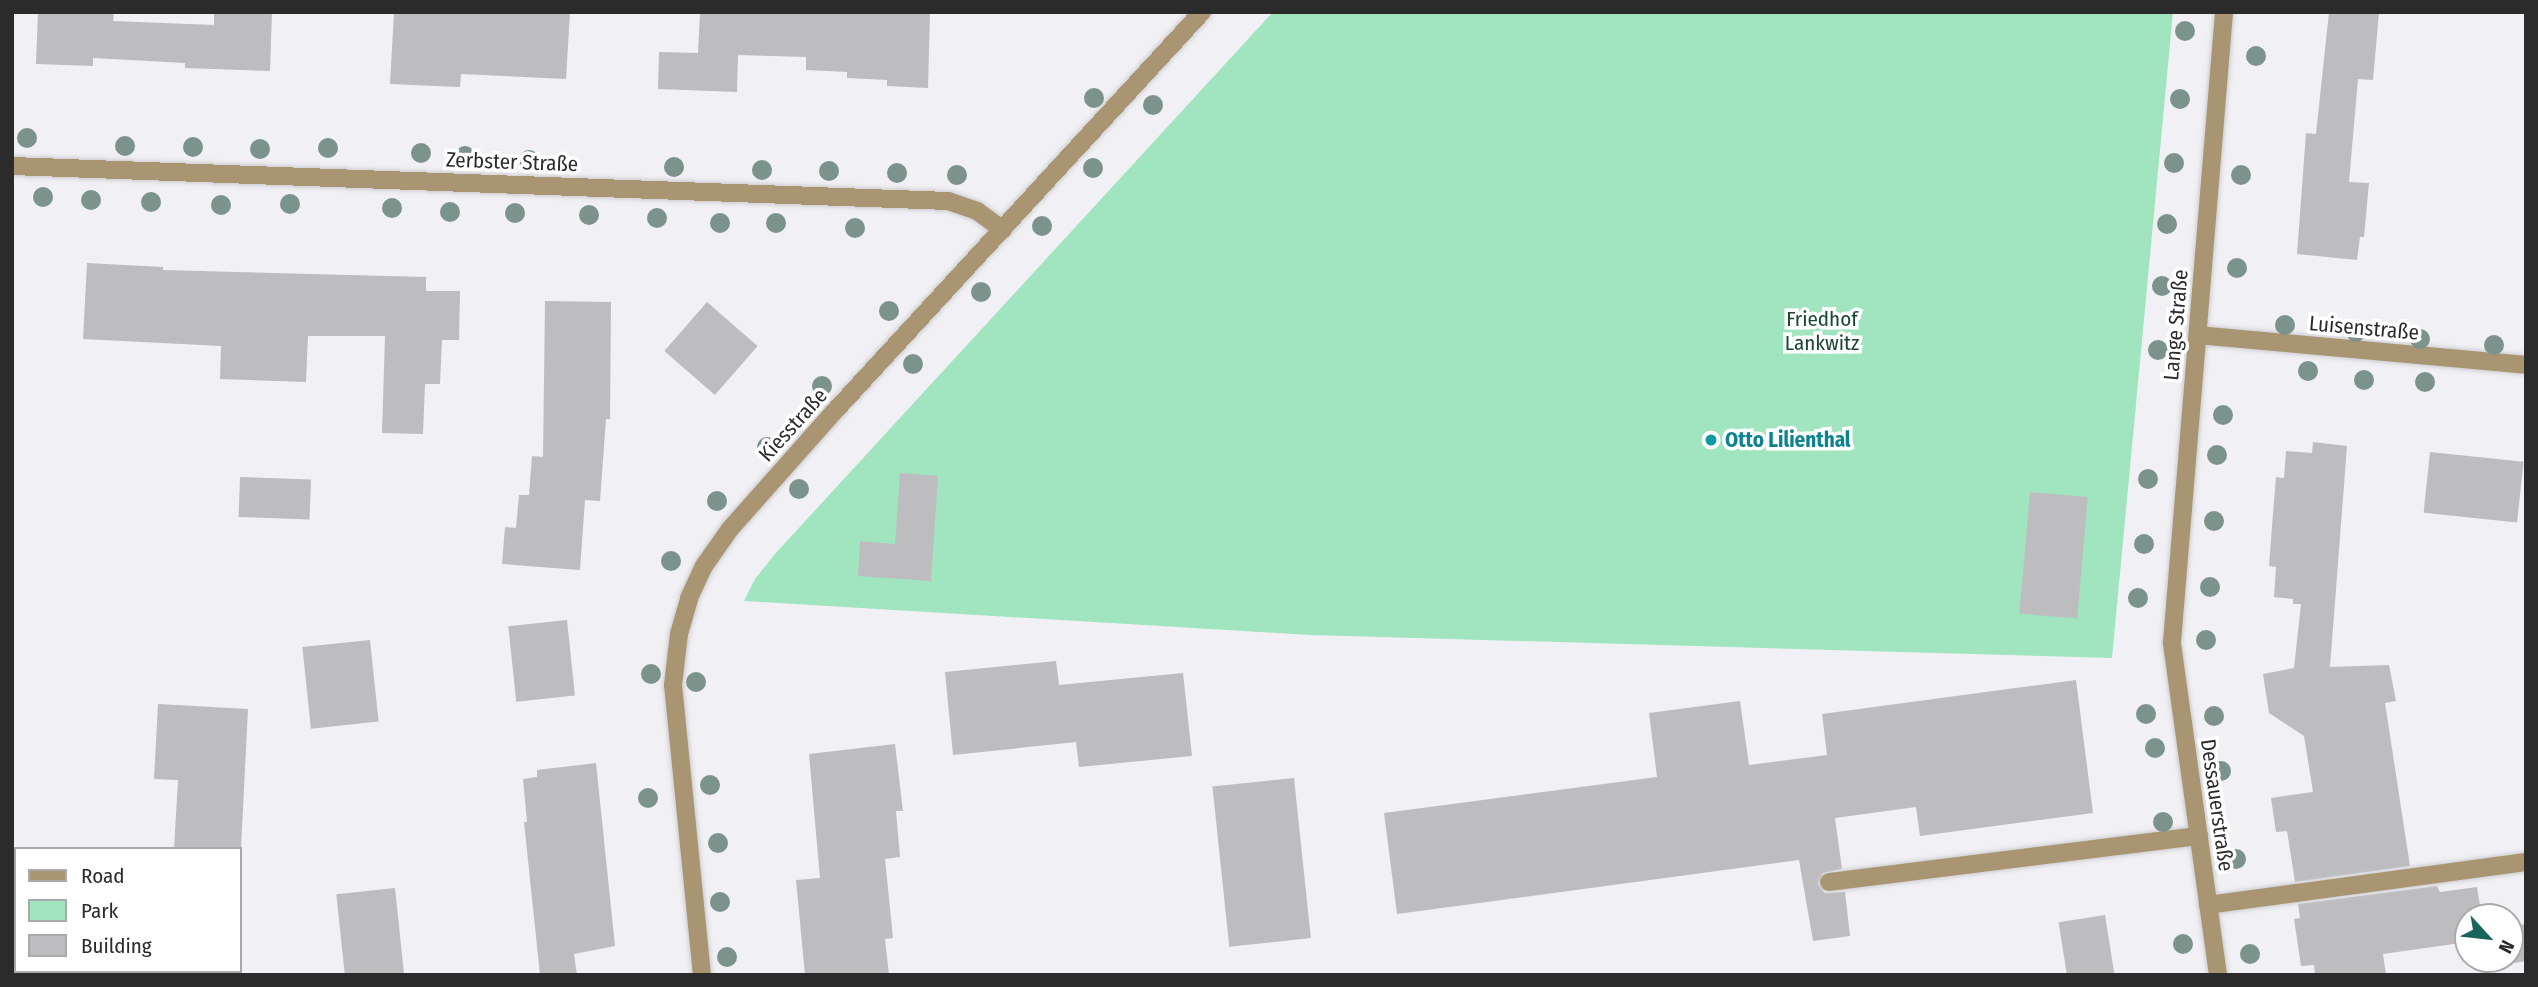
<!DOCTYPE html>
<meta charset="utf-8">
<style>
body{margin:0}
#map{position:relative;width:2538px;height:987px;overflow:hidden;background:#f1f1f5;font-family:"Fira Sans Condensed",sans-serif}
div>[style]{position:absolute}
[style*='--x']{left:calc(var(--x)*1px);top:calc(var(--y)*1px);width:calc(var(--w)*1px);rotate:calc(var(--a)*1deg)}
.green>*{inset:0;background:#a0e4c0}
.building>*{inset:0;background:#bdbdc0;transform-origin:0 0}
.roads{filter:drop-shadow(0 0 2px #cdcdd1) drop-shadow(0 0 2px #cdcdd1)}
.lane>*{height:18px;margin:-9px;padding:0 9px;transform-origin:9px;border-radius:9px;background:#a99572}
.street>*{height:18px;margin:-9px;padding:0 9px;transform-origin:9px;border-radius:9px;background:#a99572}
.trees>*{width:20px;height:20px;margin:-10px;border-radius:50%;background:#7b938a}
.dots>*{width:19px;height:19px;translate:-50% -50%;box-sizing:border-box;border:4px solid #fff;border-radius:50%}
span{translate:-50% -50%;white-space:nowrap;text-align:center;line-height:1.15;-webkit-text-stroke:7px #fff;paint-order:stroke}
.street-label{font-size:21px;color:#2b2b2c}
.park-label{font-size:21px;color:#1b4632}
.culture-label{font-size:21px;color:#0d838f;font-weight:700}
.left{translate:0 -50%;text-align:left}
.frame{position:absolute;inset:0;border:14px solid #2b2b2c;pointer-events:none}
.legend{position:absolute;left:14px;top:847px;width:228px;height:126px;box-sizing:border-box;background:#fff;border:2px solid #aaaaab;margin:0;padding:9px 12px;list-style:none;font-size:21px;color:#2b2b2c}
.legend li{display:flex;align-items:center;gap:14px;height:35px}
.legend b{width:35px;border:2px solid #aaaaab}
.north{position:absolute;left:2454px;top:903px;width:70px;height:70px;box-sizing:border-box;background:#fff;border:2px solid #aaaaab;border-radius:50%;rotate:117deg;font-size:19px;font-weight:700;line-height:28px;text-align:center;color:#2b2b2c}
.north::after{content:'';display:block;margin:auto;width:24px;height:32px;background:#19655d;clip-path:polygon(50% 0,100% 100%,50% 72%,0 100%)}
</style>
<div id="map">
<div class="green">
<i style="clip-path:polygon(1273px 12px,2173px 12px,2112px 658px,1311px 635px,744px 601px,755px 579px,774px 555px)"></i>
</div>
<div class="building">
<i style="clip-path:polygon(38px 12px,114px 12px,113px 21px,214px 25px,214px 12px,272px 12px,270px 71px,185px 68px,185px 63px,93px 58px,93px 66px,36px 64px)"></i>
<i style="clip-path:polygon(394px 12px,570px 12px,566px 79px,461px 74px,460px 87px,390px 84px)"></i>
<i style="clip-path:polygon(700px 12px,930px 12px,928px 88px,887px 86px,887px 80px,847px 78px,847px 72px,806px 70px,806px 57px,738px 55px,737px 92px,658px 89px,659px 52px,698px 53px)"></i>
<i style="clip-path:polygon(2329px 12px,2379px 12px,2373px 80px,2358px 79px,2349px 182px,2369px 183px,2364px 237px,2360px 237px,2357px 260px,2297px 254px,2306px 133px,2316px 134px)"></i>
<i style="clip-path:polygon(87px 263px,163px 267px,163px 270px,426px 277px,426px 291px,460px 291px,459px 340px,442px 340px,440px 384px,425px 384px,423px 434px,382px 433px,385px 336px,308px 336px,306px 382px,220px 379px,221px 346px,83px 339px)"></i>
<i style="clip-path:polygon(545px 301px,611px 302px,610px 419px,606px 419px,600px 501px,585px 500px,580px 570px,502px 564px,505px 527px,516px 528px,519px 495px,529px 495px,532px 456px,543px 457px)"></i>
<i style="left:707px;top:302px;width:67px;height:65px;rotate:41deg"></i>
<i style="clip-path:polygon(2313px 442px,2347px 446px,2330px 667px,2389px 665px,2396px 701px,2385px 703px,2410px 866px,2295px 882px,2287px 831px,2276px 832px,2271px 798px,2313px 792px,2304px 736px,2269px 713px,2263px 674px,2294px 668px,2301px 604px,2293px 604px,2293px 599px,2274px 597px,2276px 567px,2269px 566px,2273px 513px,2276px 477px,2284px 478px,2286px 451px,2312px 453px)"></i>
<i style="left:2430px;top:452px;width:94px;height:61px;rotate:6deg"></i>
<i style="clip-path:polygon(900px 473px,938px 476px,931px 581px,858px 576px,860px 541px,895px 544px)"></i>
<i style="left:240px;top:477px;width:71px;height:40px;rotate:2deg"></i>
<i style="left:2030px;top:492px;width:58px;height:122px;rotate:5deg"></i>
<i style="left:567px;top:620px;width:76px;height:59px;rotate:84deg"></i>
<i style="left:370px;top:640px;width:82px;height:68px;rotate:84deg"></i>
<i style="clip-path:polygon(1056px 661px,1059px 685px,1183px 673px,1192px 756px,1079px 767px,1076px 742px,953px 755px,945px 672px)"></i>
<i style="clip-path:polygon(2076px 680px,2093px 813px,1920px 836px,1916px 807px,1835px 818px,1842px 869px,1823px 873px,1818px 884px,1825px 893px,1845px 892px,1850px 936px,1813px 941px,1799px 860px,1397px 914px,1384px 813px,1657px 777px,1649px 713px,1740px 701px,1749px 765px,1827px 755px,1822px 714px)"></i>
<i style="clip-path:polygon(158px 704px,248px 709px,241px 849px,174px 849px,178px 780px,154px 779px)"></i>
<i style="clip-path:polygon(895px 744px,903px 811px,896px 811px,900px 857px,885px 859px,893px 938px,885px 939px,889px 975px,805px 975px,796px 880px,820px 878px,809px 754px)"></i>
<i style="clip-path:polygon(596px 763px,615px 946px,574px 954px,577px 975px,540px 975px,524px 822px,527px 822px,523px 779px,537px 777px,537px 770px)"></i>
<i style="left:1294px;top:778px;width:161px;height:82px;rotate:84deg"></i>
<i style="clip-path:polygon(2437px 886px,2440px 892px,2477px 887px,2482px 917px,2468px 917px,2468px 942px,2383px 954px,2386px 975px,2315px 975px,2314px 965px,2301px 966px,2294px 919px,2300px 918px,2298px 904px)"></i>
<i style="left:395px;top:888px;width:87px;height:59px;rotate:84deg"></i>
<i style="left:2105px;top:915px;width:61px;height:47px;rotate:81deg"></i>
<i style="clip-path:polygon(2526px 924px,2526px 961px,2493px 967px,2492px 959px,2510px 959px,2510px 926px)"></i>
</div>
<div class="roads">
<div class="lane">
<i style="--x:1829;--y:882;--w:373;--a:-7.1"></i>
<i style="--x:2208;--y:905;--w:321;--a:-7.7"></i>
</div>
<div class="street">
<i style="--x:12;--y:166;--w:937;--a:2.14"></i>
<i style="--x:948;--y:201;--w:31;--a:19"></i>
<i style="--x:977;--y:211;--w:32;--a:36"></i>
<i style="--x:2198;--y:335;--w:329;--a:5.2"></i>
<i style="--x:702;--y:975;--w:291;--a:-95.7"></i>
<i style="--x:673;--y:685;--w:51;--a:-83.3"></i>
<i style="--x:679;--y:634;--w:37;--a:-74"></i>
<i style="--x:689;--y:598;--w:35;--a:-65"></i>
<i style="--x:704;--y:566;--w:45;--a:-54.9"></i>
<i style="--x:730;--y:529;--w:157;--a:-48.4"></i>
<i style="--x:834;--y:412;--w:544;--a:-47.39"></i>
<i style="--x:2218;--y:975;--w:336;--a:-97.9"></i>
<i style="--x:2172;--y:642;--w:632;--a:-85.28"></i>
</div>
</div>
<div class="trees">
<i style="left:2185px;top:31px"></i>
<i style="left:2256px;top:56px"></i>
<i style="left:1094px;top:98px"></i>
<i style="left:2180px;top:99px"></i>
<i style="left:1153px;top:105px"></i>
<i style="left:27px;top:138px"></i>
<i style="left:125px;top:146px"></i>
<i style="left:193px;top:147px"></i>
<i style="left:328px;top:148px"></i>
<i style="left:260px;top:149px"></i>
<i style="left:421px;top:153px"></i>
<i style="left:465px;top:156px"></i>
<i style="left:529px;top:160px"></i>
<i style="left:2174px;top:163px"></i>
<i style="left:674px;top:167px"></i>
<i style="left:1093px;top:168px"></i>
<i style="left:762px;top:170px"></i>
<i style="left:829px;top:171px"></i>
<i style="left:897px;top:173px"></i>
<i style="left:957px;top:175px"></i>
<i style="left:2241px;top:175px"></i>
<i style="left:43px;top:197px"></i>
<i style="left:91px;top:200px"></i>
<i style="left:151px;top:202px"></i>
<i style="left:290px;top:204px"></i>
<i style="left:221px;top:205px"></i>
<i style="left:392px;top:208px"></i>
<i style="left:450px;top:212px"></i>
<i style="left:515px;top:213px"></i>
<i style="left:589px;top:215px"></i>
<i style="left:657px;top:218px"></i>
<i style="left:720px;top:223px"></i>
<i style="left:776px;top:223px"></i>
<i style="left:2167px;top:224px"></i>
<i style="left:1042px;top:226px"></i>
<i style="left:855px;top:228px"></i>
<i style="left:2237px;top:268px"></i>
<i style="left:2162px;top:286px"></i>
<i style="left:981px;top:292px"></i>
<i style="left:889px;top:311px"></i>
<i style="left:2285px;top:325px"></i>
<i style="left:2356px;top:332px"></i>
<i style="left:2420px;top:339px"></i>
<i style="left:2494px;top:345px"></i>
<i style="left:2158px;top:350px"></i>
<i style="left:913px;top:364px"></i>
<i style="left:2308px;top:371px"></i>
<i style="left:2364px;top:380px"></i>
<i style="left:2425px;top:382px"></i>
<i style="left:822px;top:386px"></i>
<i style="left:2223px;top:415px"></i>
<i style="left:767px;top:447px"></i>
<i style="left:2217px;top:455px"></i>
<i style="left:2148px;top:479px"></i>
<i style="left:799px;top:489px"></i>
<i style="left:717px;top:501px"></i>
<i style="left:2214px;top:521px"></i>
<i style="left:2144px;top:544px"></i>
<i style="left:671px;top:561px"></i>
<i style="left:2210px;top:587px"></i>
<i style="left:2138px;top:598px"></i>
<i style="left:2206px;top:640px"></i>
<i style="left:651px;top:674px"></i>
<i style="left:696px;top:682px"></i>
<i style="left:2146px;top:714px"></i>
<i style="left:2214px;top:716px"></i>
<i style="left:2155px;top:748px"></i>
<i style="left:2221px;top:771px"></i>
<i style="left:710px;top:785px"></i>
<i style="left:648px;top:798px"></i>
<i style="left:2163px;top:822px"></i>
<i style="left:718px;top:843px"></i>
<i style="left:2236px;top:859px"></i>
<i style="left:720px;top:902px"></i>
<i style="left:2183px;top:944px"></i>
<i style="left:2250px;top:954px"></i>
<i style="left:727px;top:957px"></i>
</div>
<div class="dots">
<i style="left:1711px;top:440px;background:#0f9aa8"></i>
</div>
<div class="street-label">
<span style="left:512px;top:162px;rotate:2deg">Zerbster Straße</span>
<span style="left:2176px;top:325px;rotate:-85deg">Lange Straße</span>
<span style="left:2364px;top:328px;rotate:5deg">Luisenstraße</span>
<span style="left:793px;top:425px;rotate:-48deg">Kiesstraße</span>
<span style="left:2217px;top:805px;rotate:82deg">Dessauerstraße</span>
</div>
<div class="park-label">
<span style="left:1822px;top:331px">Friedhof<br>Lankwitz</span>
</div>
<div class="culture-label">
<span class="left" style="left:1725px;top:440px">Otto Lilienthal</span>
</div>
<div class="frame"></div>
<ul class="legend">
<li><b style="height:9px;background:#a99572"></b>Road</li>
<li><b style="height:19px;background:#a0e4c0"></b>Park</li>
<li><b style="height:19px;background:#bdbdc0"></b>Building</li>
</ul>
<div class="north">N</div>
</div>
